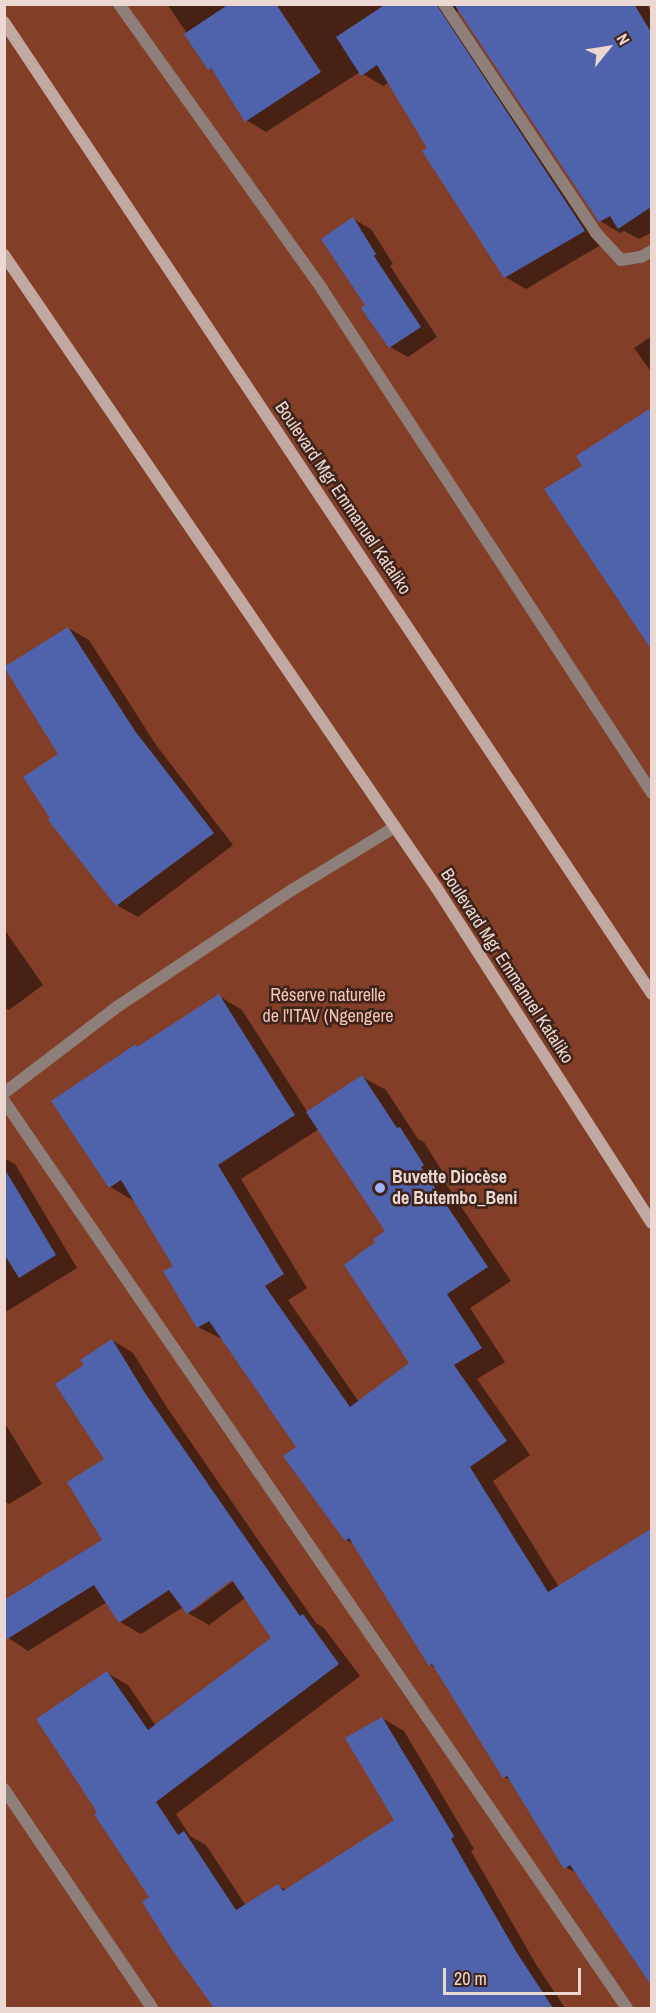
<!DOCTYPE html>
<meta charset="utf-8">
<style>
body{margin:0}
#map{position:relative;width:656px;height:2013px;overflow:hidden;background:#492d24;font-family:"Archivo Narrow",sans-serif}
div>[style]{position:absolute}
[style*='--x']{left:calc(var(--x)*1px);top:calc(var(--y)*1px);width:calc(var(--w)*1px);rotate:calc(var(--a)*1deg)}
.green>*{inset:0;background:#833e27;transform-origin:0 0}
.shadow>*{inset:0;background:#0007}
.building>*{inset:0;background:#4f63ad}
.street>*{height:12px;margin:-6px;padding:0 6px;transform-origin:6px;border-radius:6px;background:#8e7f7a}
.secondary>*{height:12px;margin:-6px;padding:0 6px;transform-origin:6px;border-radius:6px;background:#c1a9a1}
.dots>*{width:16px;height:16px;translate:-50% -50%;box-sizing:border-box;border:3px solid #3e231a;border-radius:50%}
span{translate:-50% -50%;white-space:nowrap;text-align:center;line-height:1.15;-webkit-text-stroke:5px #3e231a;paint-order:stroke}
.street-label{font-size:18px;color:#ebd8d2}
.park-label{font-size:18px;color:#f6c5b5}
.poi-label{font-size:18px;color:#ebd8d2;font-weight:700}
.left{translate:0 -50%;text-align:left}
.frame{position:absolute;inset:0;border:6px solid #ebd8d2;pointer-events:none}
.north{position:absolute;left:578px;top:18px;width:60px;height:60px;-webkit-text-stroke:4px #3e231a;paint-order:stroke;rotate:60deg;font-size:16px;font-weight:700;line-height:24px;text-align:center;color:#ebd8d2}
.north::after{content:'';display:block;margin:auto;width:21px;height:27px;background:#ebd8d2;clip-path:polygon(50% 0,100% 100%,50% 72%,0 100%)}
.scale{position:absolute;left:443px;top:1968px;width:138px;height:27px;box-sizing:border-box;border:3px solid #ebd8d2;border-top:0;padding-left:8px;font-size:18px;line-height:21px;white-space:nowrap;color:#ebd8d2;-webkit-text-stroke:4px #3e231a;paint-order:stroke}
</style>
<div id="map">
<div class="green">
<i style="left:5px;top:5px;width:646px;height:2003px"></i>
</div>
<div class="shadow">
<i style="clip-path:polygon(167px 4px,646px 4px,652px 13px,652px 232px,639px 239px,624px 231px,620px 233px,600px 221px,459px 10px,456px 13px,604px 243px,526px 289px,505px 277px,389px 82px,383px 86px,360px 72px,266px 132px,246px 120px)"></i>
<i style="clip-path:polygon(353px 219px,371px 229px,393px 264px,390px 266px,437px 337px,408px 357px,390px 347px,368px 305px)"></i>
<i style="clip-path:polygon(652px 336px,652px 373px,634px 348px)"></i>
<i style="clip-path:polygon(652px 409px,652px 646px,627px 607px,620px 603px,547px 490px,584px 467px,578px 456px)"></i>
<i style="clip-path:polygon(68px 628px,89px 640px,156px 745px,233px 845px,138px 917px,117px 905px,61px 754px)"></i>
<i style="clip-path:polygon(4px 929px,43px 985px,9px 1010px,4px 1007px)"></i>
<i style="clip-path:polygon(evenodd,219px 996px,242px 1010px,308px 1113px,362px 1077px,386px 1090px,418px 1139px,424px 1142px,447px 1179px,444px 1181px,511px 1281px,470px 1308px,505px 1362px,477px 1379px,530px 1455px,493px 1481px,559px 1587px,652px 1531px,652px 1982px,578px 1874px,565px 1867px,512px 1781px,504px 1777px,437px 1669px,430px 1665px,356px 1545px,346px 1540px,298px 1447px,224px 1340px,198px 1327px,175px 1266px,134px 1201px,110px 1187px,136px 1046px,139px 1048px,219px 996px,319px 1129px,387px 1231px,377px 1243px,411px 1363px,359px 1402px,288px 1300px,307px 1288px,241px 1179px,319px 1129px)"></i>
<i style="clip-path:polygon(4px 1158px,15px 1164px,77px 1268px,4px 1313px)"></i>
<i style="clip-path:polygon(evenodd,112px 1340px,133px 1353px,166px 1406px,256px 1537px,316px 1623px,324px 1628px,360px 1676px,176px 1814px,190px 1836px,206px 1845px,246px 1906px,278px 1886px,286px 1890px,396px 1821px,382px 1718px,404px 1731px,474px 1849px,471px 1851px,537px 1966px,565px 2008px,216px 2008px,173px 1947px,151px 1898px,99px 1812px,107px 1673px,128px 1685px,156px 1726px,273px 1638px,245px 1598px,209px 1625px,188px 1613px,183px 1607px,141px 1634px,120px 1622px,107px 1602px,28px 1651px,4px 1635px,104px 1540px,106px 1459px,86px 1365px,112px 1340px,237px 1575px,239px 1577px,193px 1611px,193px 1607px,237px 1575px)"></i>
<i style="clip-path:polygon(4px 1422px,42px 1484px,9px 1504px,4px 1502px)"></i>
</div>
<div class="building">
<i style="clip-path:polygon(229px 4px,276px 4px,321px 72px,245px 122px,211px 68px,208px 70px,184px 34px)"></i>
<i style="clip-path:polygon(386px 4px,436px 4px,585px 231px,504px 278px,422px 151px,427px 148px,377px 65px,361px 76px,336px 37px)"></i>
<i style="clip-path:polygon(454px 4px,634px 4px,651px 32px,651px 207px,618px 229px,610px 216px,599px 222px)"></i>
<i style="clip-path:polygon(353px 217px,376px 254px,374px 256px,421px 327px,389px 348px,361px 308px,365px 305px,321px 239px)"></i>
<i style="clip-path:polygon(651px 408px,651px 649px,544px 489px,582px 466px,576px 456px)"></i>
<i style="clip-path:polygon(68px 627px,135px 731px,214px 833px,116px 906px,48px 820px,50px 818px,23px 777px,58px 754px,4px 667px)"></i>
<i style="clip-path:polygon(219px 994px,295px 1115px,218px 1165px,284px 1274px,265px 1286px,350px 1407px,409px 1363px,344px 1265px,375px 1242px,373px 1239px,385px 1231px,306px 1112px,362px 1075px,397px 1128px,400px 1127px,424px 1165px,421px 1167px,488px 1267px,447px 1294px,482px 1348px,454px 1365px,507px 1441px,470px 1467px,548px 1592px,651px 1529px,651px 1985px,570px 1865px,564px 1869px,507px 1776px,503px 1778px,432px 1664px,429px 1666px,349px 1538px,345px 1541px,283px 1456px,296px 1447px,209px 1321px,197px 1328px,163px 1271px,173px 1266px,121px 1180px,109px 1188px,51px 1101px,136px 1044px,137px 1047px)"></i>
<i style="clip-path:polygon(4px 1168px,56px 1255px,19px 1278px,4px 1254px)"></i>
<i style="clip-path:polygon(112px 1339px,145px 1393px,235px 1523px,300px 1616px,303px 1614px,339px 1664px,156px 1802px,178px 1835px,184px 1831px,236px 1910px,278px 1884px,283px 1891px,394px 1820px,345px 1738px,382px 1717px,454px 1836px,451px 1839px,517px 1953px,553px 2008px,214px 2008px,171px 1948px,142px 1902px,149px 1897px,94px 1814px,97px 1812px,36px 1719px,107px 1671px,148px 1730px,271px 1638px,232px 1580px,187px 1614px,169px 1590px,119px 1623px,94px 1585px,4px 1641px,4px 1600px,102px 1540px,67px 1482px,104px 1459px,55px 1384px,84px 1365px,80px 1360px)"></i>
</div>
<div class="street">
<i style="--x:119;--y:4;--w:350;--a:54.5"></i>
<i style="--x:322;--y:289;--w:602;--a:56.78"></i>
<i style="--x:444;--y:4;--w:275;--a:56.4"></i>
<i style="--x:596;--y:233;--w:37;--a:47"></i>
<i style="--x:621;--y:260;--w:20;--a:-9"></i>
<i style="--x:641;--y:257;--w:13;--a:-29"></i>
<i style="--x:4;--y:1093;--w:142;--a:-37.3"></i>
<i style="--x:117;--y:1007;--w:211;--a:-33.8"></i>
<i style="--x:292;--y:890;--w:121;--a:-31.5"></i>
<i style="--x:4;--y:1101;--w:1100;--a:55.52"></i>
<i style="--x:4;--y:1789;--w:264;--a:55.9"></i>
</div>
<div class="secondary">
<i style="--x:4;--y:22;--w:1168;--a:56.31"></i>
<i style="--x:4;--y:255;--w:766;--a:55.65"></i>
<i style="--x:436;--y:887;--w:399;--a:57.3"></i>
</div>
<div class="dots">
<i style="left:380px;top:1188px;background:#9db4fd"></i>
</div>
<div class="street-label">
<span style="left:343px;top:498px;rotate:56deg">Boulevard Mgr Emmanuel Kataliko</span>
<span style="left:507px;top:966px;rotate:57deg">Boulevard Mgr Emmanuel Kataliko</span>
</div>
<div class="park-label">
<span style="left:328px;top:1006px">Réserve naturelle<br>de l'ITAV (Ngengere</span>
</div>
<div class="poi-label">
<span class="left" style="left:392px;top:1188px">Buvette Diocèse<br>de Butembo_Beni</span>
</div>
<div class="frame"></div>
<div class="north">N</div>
<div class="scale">20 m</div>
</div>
